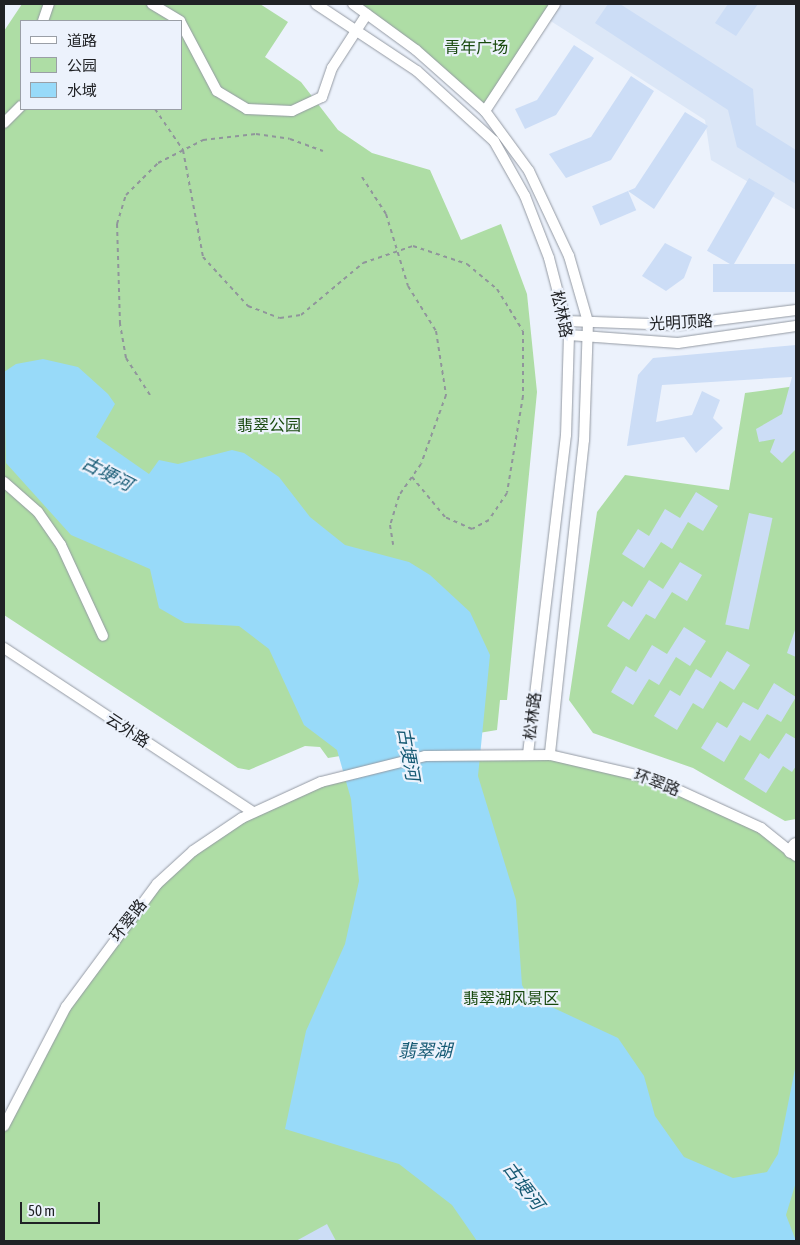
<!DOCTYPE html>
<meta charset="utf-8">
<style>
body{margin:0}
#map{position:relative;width:800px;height:1245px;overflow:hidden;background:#ecf2fc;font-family:"Asap Condensed","Noto Sans SC",sans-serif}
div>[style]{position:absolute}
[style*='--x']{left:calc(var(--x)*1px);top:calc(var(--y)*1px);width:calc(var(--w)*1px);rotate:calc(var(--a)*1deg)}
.built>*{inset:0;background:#dce7f7}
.green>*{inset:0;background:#aedda5}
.water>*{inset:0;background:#98daf9}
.building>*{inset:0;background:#ccddf6;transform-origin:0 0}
.path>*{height:2px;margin-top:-1px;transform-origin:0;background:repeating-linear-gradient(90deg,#90959b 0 4px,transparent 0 8px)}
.roads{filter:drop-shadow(0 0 1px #949aa3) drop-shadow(0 0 1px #949aa3)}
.minor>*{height:10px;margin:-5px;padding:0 5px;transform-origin:5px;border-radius:5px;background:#fff}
.major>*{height:14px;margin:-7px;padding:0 7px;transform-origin:7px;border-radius:7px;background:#fff}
span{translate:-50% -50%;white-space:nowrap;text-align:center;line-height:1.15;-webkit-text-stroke:4.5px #ecf2fc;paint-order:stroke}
.park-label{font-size:16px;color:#18490e}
.street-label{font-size:16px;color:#202225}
.water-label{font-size:18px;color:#155973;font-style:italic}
.frame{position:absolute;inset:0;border:5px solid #202225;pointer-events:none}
.legend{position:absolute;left:20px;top:20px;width:162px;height:90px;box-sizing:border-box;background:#ecf2fc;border:1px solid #9a9fa6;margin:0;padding:6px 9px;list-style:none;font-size:15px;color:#202225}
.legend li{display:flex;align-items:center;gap:10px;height:25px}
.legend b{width:25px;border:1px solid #9a9fa6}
.scale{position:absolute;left:20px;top:1202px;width:80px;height:22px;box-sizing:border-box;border:2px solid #202225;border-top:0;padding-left:6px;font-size:15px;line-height:18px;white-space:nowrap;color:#202225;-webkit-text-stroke:4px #ecf2fc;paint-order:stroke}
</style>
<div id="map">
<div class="built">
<i style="clip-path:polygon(555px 4px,796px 4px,796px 210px,711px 160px,705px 120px,546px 18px)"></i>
</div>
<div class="green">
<i style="clip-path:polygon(evenodd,22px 4px,260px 4px,288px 22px,265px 57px,301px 82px,338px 130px,372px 153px,430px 170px,461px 240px,501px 224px,527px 294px,537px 392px,507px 700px,500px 700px,497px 730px,328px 758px,320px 747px,305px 746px,249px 770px,238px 768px,4px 615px,4px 31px,22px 4px,21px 21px,181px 21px,181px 109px,21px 109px,21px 21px)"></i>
<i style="clip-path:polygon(353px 4px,555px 4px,485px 111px)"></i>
<i style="clip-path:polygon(796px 386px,796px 819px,785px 821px,693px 768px,593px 733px,569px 700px,597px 512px,625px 475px,729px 490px,745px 393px)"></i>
<i style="clip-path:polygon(502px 752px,614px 767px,761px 828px,796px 856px,796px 1241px,4px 1241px,4px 1126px,41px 1050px,133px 913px,211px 838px,321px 782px)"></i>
</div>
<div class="water">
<i style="clip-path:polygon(43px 359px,78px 367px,108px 394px,115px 404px,96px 437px,149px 474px,159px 460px,178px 464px,232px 450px,244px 453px,279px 477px,310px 517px,345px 545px,409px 562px,430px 575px,470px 612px,490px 655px,478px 776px,516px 900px,522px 985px,528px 996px,618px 1038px,644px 1076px,655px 1116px,684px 1157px,733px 1178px,767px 1172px,778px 1154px,796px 1064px,796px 1182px,786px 1215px,796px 1241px,477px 1241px,452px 1205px,399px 1164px,285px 1129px,306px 1031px,345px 944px,359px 881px,351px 799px,337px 750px,304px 725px,269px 649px,239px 626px,185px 623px,159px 608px,150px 569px,71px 535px,6px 463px,4px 372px,16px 364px)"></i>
</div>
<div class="building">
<i style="clip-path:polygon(608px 4px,620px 4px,753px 89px,756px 125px,796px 150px,796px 184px,737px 147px,728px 110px,595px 23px)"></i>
<i style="clip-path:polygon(728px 4px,758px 4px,736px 36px,715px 23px)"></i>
<i style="clip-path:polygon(574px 45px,594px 58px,556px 115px,525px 129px,515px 109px,537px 100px)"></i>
<i style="clip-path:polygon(631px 76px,654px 91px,611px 160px,566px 178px,549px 154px,591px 137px)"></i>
<i style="clip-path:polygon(685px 112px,708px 126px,654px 209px,628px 191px,635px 188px)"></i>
<i style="left:749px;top:178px;width:30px;height:84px;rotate:30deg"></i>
<i style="left:628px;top:191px;width:21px;height:39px;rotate:67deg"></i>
<i style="clip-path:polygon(665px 243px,692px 257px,684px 278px,666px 291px,642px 276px)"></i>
<i style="left:796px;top:264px;width:28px;height:83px;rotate:90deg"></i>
<i style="clip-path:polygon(796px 345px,796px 449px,782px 463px,770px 452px,775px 439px,759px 442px,756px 429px,782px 414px,792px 377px,662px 385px,656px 422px,692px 415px,702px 391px,720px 400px,713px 418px,723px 428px,696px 453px,684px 437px,627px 446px,638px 375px,653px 358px)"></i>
<i style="clip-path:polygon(696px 492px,718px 506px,703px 531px,688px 522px,672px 549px,661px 542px,644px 568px,622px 554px,638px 529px,649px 536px,665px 509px,680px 518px)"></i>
<i style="left:749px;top:513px;width:24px;height:114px;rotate:12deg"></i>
<i style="clip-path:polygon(680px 562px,702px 575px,687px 601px,672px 592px,655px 619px,646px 614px,629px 640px,607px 626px,623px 601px,632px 607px,649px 580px,663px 589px)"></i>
<i style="clip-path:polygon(684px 627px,706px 641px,690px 666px,676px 657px,659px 685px,649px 679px,633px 705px,611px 692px,626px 666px,636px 672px,652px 645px,667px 654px)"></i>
<i style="clip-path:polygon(795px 630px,796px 630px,796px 657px,787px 653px)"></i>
<i style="clip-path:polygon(727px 651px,750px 665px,734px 690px,720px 681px,703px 709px,693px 703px,677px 730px,654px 716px,670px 690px,680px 696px,696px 669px,711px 678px)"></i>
<i style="clip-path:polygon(774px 683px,796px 697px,781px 722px,767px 714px,750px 741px,740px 735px,724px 762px,701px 748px,717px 722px,727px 728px,743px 702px,758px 710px)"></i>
<i style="clip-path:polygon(786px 733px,796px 739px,796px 766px,792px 772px,783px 766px,766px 793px,744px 779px,760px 753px,769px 759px)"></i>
<i style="clip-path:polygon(327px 1224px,336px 1241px,296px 1241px)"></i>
</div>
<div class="path">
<i style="--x:155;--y:109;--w:50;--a:55.7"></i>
<i style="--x:183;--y:150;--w:109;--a:79.4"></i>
<i style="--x:203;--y:257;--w:67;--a:47.4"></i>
<i style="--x:248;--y:306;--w:34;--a:21"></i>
<i style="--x:280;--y:318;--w:21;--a:-8"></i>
<i style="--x:301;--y:315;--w:81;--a:-40"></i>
<i style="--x:363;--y:263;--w:53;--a:-18.8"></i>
<i style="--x:413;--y:246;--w:57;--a:18.4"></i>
<i style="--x:467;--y:264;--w:39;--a:40"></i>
<i style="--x:497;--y:289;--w:49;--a:58.2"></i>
<i style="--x:523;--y:331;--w:65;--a:90"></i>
<i style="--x:523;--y:396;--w:98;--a:99.4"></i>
<i style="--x:507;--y:493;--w:32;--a:124"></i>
<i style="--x:489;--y:520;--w:19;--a:152"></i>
<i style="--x:472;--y:529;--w:30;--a:-156"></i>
<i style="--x:445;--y:517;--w:52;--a:-129.5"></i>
<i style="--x:362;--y:177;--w:44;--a:57"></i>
<i style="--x:386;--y:214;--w:75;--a:73"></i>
<i style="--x:408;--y:286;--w:53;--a:58.1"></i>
<i style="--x:436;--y:331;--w:65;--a:81.1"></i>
<i style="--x:446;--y:395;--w:73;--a:109.9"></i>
<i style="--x:421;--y:464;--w:39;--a:125"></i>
<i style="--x:399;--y:496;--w:30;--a:107"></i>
<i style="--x:390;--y:525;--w:20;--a:81"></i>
<i style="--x:150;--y:395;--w:44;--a:-123"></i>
<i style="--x:126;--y:358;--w:35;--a:-100"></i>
<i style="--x:120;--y:324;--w:100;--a:-91.7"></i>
<i style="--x:117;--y:224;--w:30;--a:-73"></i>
<i style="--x:126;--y:195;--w:45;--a:-45"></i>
<i style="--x:158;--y:163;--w:51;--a:-27.1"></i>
<i style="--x:203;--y:140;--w:53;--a:-6.5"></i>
<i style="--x:256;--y:134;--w:34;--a:8"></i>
<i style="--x:290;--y:139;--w:35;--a:20"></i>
</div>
<div class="roads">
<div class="minor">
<i style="--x:152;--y:4;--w:33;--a:31"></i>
<i style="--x:316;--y:4;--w:121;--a:33.6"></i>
<i style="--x:417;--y:71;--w:104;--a:42.3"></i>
<i style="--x:494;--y:141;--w:63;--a:60.6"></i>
<i style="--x:525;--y:196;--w:66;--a:68.8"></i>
<i style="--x:549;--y:258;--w:80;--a:75.4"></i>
<i style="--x:569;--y:335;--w:100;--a:91.7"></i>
<i style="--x:566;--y:435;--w:319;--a:96.8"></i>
<i style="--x:353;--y:4;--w:78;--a:36.1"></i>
<i style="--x:416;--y:50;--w:92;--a:41.5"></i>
<i style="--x:485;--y:111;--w:74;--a:53.7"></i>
<i style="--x:529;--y:171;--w:94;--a:64.8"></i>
<i style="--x:569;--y:256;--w:69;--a:73.9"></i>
<i style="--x:588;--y:322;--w:118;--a:91.9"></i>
<i style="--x:584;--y:440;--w:317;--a:96.2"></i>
<i style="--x:43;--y:21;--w:18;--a:-71"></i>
<i style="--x:181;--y:23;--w:77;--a:62.1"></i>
<i style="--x:217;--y:91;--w:35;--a:31"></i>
<i style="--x:247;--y:109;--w:45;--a:2.5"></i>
<i style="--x:292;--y:111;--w:33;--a:-25"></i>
<i style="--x:322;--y:97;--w:31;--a:-71"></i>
<i style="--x:332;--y:68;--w:64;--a:-57.1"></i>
<i style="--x:485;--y:111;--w:128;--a:-56.8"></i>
<i style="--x:4;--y:123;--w:24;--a:-45"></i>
<i style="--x:566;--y:321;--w:111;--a:2.1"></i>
<i style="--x:677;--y:325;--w:120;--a:-7.2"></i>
<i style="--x:569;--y:335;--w:109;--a:4.2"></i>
<i style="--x:678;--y:343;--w:119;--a:-8.2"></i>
<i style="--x:4;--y:482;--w:45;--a:41.4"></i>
<i style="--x:38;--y:512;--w:40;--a:55.1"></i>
<i style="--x:61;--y:545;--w:100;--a:65.2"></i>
<i style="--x:4;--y:648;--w:298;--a:33.4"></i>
<i style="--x:4;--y:1126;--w:134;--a:-62.5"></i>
<i style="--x:66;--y:1007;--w:153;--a:-53.5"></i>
<i style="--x:157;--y:884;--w:49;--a:-42.5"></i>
<i style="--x:193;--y:851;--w:59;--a:-34"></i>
<i style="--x:242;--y:818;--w:87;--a:-24.5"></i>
<i style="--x:321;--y:782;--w:107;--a:-14"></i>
<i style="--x:425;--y:756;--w:125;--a:-0.5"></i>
<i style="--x:550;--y:755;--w:107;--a:13"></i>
<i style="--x:654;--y:779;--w:118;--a:24.6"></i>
<i style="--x:761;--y:828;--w:45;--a:38.7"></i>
</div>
<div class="major">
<i style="--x:791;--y:851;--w:8;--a:-50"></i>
</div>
</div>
<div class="park-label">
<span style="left:476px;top:47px">青年广场</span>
<span style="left:269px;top:425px">翡翠公园</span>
<span style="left:511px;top:998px">翡翠湖风景区</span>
</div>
<div class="street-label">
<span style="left:562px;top:314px;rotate:78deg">松林路</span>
<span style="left:681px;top:322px;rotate:-3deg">光明顶路</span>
<span style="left:532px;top:716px;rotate:-83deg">松林路</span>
<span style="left:128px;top:730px;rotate:33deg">云外路</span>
<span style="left:657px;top:782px;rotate:21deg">环翠路</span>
<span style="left:128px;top:920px;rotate:-52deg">环翠路</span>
</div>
<div class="water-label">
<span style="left:107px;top:474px;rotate:27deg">古埂河</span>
<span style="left:408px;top:754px;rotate:80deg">古埂河</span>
<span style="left:425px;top:1051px">翡翠湖</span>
<span style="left:523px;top:1186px;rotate:53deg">古埂河</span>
</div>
<div class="frame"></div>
<ul class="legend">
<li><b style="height:6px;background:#fff"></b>道路</li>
<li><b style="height:14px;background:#aedda5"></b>公园</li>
<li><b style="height:14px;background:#98daf9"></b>水域</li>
</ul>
<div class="scale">50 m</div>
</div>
